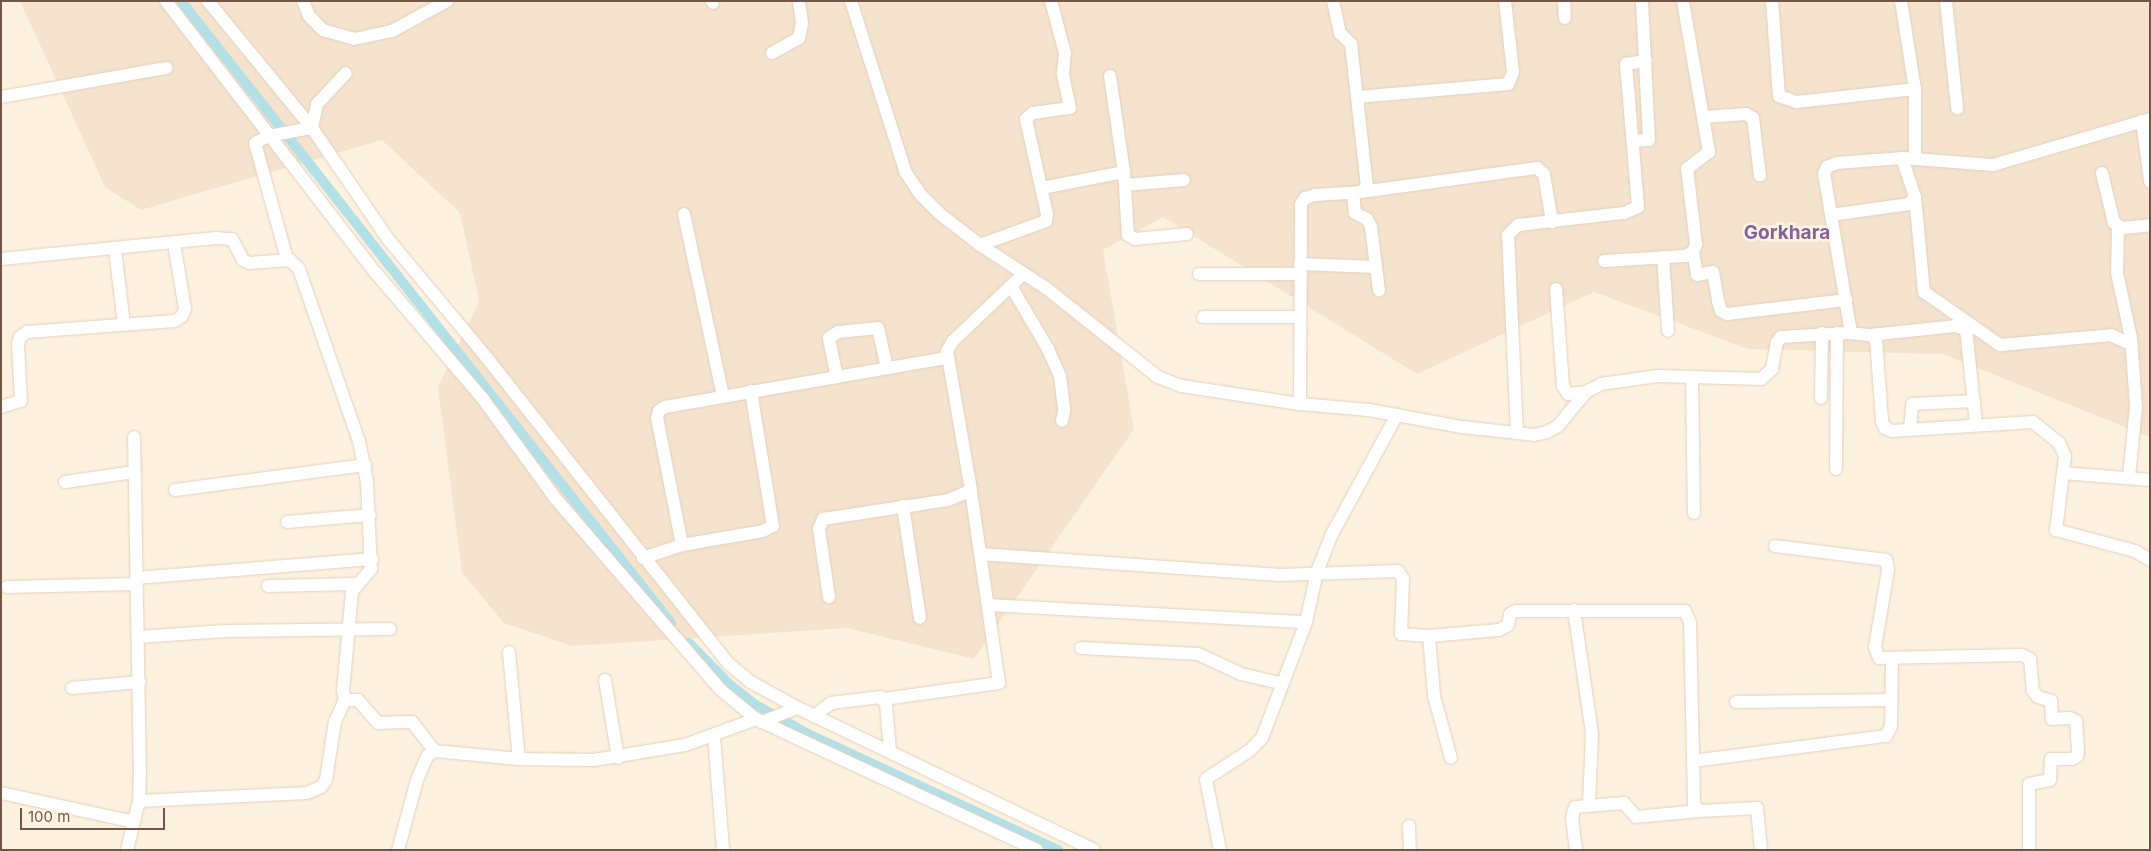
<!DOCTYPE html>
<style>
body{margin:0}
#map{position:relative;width:2151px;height:851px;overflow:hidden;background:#fdf2df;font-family:Inter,sans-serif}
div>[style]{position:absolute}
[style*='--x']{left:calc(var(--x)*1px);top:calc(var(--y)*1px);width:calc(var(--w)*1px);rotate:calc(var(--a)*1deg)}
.residential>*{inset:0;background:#f5e3cd}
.canal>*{height:10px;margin:-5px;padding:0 5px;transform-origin:5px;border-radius:5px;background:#b3e0e7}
.roads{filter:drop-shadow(0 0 1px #e3cfbe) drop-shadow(0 0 1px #e3cfbe)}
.minor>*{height:12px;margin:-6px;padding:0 6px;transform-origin:6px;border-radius:6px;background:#fff}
span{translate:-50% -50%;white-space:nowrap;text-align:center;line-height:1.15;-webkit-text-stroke:5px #fff5e6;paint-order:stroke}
.district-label{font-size:19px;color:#866199;font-weight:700}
.frame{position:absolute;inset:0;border:2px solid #755646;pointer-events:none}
.scale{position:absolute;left:20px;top:808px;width:145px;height:22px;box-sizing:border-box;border:2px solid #755646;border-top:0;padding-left:6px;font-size:15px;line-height:18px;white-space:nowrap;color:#755646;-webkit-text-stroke:4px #fff5e6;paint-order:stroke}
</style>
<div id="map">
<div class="residential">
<i style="clip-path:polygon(20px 1px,2150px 1px,2150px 437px,1942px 354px,1748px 349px,1594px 292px,1417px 374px,1163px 217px,1103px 250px,1134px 429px,974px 659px,847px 628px,572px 646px,504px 623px,462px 573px,438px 387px,479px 301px,460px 213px,382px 140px,141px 210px,105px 187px)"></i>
</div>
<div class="canal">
<i style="--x:181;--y:1;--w:792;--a:51.77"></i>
<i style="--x:689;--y:643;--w:59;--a:45.7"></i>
<i style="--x:730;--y:685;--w:31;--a:38"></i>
<i style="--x:754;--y:704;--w:60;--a:29.1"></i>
<i style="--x:806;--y:733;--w:278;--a:24.9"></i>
</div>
<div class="roads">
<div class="minor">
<i style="--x:166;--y:1;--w:342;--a:52.4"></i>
<i style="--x:375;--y:272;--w:167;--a:49.6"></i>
<i style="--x:483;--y:399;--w:124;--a:53.9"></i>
<i style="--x:556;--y:499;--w:252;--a:49.2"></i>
<i style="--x:721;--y:690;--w:45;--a:39.6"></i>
<i style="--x:756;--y:719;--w:310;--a:25"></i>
<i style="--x:208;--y:1;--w:164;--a:50.7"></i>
<i style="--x:312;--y:128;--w:135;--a:55.6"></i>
<i style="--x:388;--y:239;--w:155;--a:50.2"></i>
<i style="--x:487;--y:358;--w:389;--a:51.7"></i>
<i style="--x:728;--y:663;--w:30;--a:40"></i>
<i style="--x:751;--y:682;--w:54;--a:29"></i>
<i style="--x:798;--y:708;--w:328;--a:25.6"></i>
<i style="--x:303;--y:1;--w:16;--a:68"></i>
<i style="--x:309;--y:16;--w:20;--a:45"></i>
<i style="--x:323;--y:30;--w:32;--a:16"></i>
<i style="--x:354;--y:39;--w:39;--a:-12"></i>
<i style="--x:392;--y:31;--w:63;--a:-28.6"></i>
<i style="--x:712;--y:1;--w:2;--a:63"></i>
<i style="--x:851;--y:1;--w:181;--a:72.3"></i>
<i style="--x:906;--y:173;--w:27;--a:56"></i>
<i style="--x:921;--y:195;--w:27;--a:45"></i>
<i style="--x:940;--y:214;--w:51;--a:37.8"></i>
<i style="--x:980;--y:245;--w:79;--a:33.1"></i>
<i style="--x:1046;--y:288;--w:143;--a:38.5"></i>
<i style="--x:1158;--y:377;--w:26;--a:21"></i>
<i style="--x:1182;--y:386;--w:119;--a:8.7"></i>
<i style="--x:1333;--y:1;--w:33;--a:78"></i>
<i style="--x:1340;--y:33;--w:16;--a:45"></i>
<i style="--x:1351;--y:44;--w:143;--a:83.6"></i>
<i style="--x:1367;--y:186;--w:8;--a:135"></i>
<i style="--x:1361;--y:192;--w:46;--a:176.3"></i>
<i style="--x:1315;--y:195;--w:10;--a:163"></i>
<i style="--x:1305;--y:198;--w:7;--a:124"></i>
<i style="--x:1301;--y:204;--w:200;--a:90.3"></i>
<i style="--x:1300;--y:404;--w:69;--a:5"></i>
<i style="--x:1369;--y:410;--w:95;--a:10.4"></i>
<i style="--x:1462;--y:427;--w:72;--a:6.3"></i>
<i style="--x:1534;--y:435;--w:13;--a:-13"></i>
<i style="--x:1547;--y:432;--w:13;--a:-29"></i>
<i style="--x:1558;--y:426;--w:44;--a:-50.5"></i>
<i style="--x:1586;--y:392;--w:17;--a:-28"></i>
<i style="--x:1601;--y:384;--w:57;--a:-8.1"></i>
<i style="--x:1657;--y:376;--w:104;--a:1.7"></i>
<i style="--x:1761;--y:379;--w:15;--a:-42"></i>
<i style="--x:1772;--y:369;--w:27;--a:-80"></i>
<i style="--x:1777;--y:342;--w:6;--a:-51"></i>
<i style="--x:1781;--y:337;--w:67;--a:-3.4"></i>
<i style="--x:1848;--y:333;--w:6;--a:-72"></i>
<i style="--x:1850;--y:327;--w:155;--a:-99.6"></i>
<i style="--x:1824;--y:174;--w:8;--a:-67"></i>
<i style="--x:1827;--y:167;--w:11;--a:-22"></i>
<i style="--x:1837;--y:163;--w:65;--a:-4.4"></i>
<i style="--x:1902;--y:158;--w:91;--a:4.4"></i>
<i style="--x:1993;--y:165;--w:164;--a:-16.3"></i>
<i style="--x:1564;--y:1;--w:17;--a:87"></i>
<i style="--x:1772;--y:1;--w:95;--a:85.8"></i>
<i style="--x:1779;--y:96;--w:18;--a:19"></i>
<i style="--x:1796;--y:102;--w:120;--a:-6.2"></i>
<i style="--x:1915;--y:89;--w:70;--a:90"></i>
<i style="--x:1901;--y:1;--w:89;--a:81"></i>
<i style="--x:1946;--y:1;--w:108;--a:84.1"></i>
<i style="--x:772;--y:53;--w:31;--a:-29"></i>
<i style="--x:799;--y:38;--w:15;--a:-79"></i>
<i style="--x:802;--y:23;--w:22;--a:-98"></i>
<i style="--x:1;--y:97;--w:168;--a:-10"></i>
<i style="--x:1357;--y:97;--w:152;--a:-4.9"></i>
<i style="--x:1508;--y:84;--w:13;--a:-67"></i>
<i style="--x:1513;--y:72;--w:71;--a:-96.4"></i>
<i style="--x:1704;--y:117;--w:42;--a:-4.1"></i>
<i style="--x:1746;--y:114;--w:8;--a:30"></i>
<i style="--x:1753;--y:118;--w:58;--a:83.1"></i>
<i style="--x:2142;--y:121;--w:61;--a:82.4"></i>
<i style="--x:1633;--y:141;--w:16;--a:-4"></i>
<i style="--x:1649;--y:140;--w:139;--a:-92.9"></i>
<i style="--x:1124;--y:172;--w:63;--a:86.4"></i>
<i style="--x:1128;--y:235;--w:8;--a:30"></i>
<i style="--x:1135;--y:239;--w:52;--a:-5.5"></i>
<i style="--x:2102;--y:173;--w:51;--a:76.5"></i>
<i style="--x:2114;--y:223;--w:10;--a:29"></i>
<i style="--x:2123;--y:228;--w:27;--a:-6"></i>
<i style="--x:1125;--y:185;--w:59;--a:-4.8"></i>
<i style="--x:1042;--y:188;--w:84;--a:-11"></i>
<i style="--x:1124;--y:172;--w:97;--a:-98.3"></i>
<i style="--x:1361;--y:192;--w:178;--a:-7.8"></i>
<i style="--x:1537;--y:168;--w:9;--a:41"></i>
<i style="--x:1544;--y:174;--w:49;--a:80.5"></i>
<i style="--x:1353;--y:193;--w:20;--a:84"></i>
<i style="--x:1355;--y:213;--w:13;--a:27"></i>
<i style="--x:1367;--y:219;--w:9;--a:63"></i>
<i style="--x:1371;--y:227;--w:64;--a:82.8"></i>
<i style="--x:1915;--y:197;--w:95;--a:84.6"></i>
<i style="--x:1924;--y:292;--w:93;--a:34.9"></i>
<i style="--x:2000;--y:345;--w:111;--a:-5.1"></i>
<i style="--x:2111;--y:335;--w:23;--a:25"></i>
<i style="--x:684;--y:214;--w:186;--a:77.9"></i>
<i style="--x:1831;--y:215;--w:79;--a:-8"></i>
<i style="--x:1909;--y:204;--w:9;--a:-49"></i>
<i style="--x:1915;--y:197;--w:41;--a:-108.4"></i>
<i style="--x:2118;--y:227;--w:46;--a:91.2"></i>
<i style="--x:2117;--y:273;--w:66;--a:77.8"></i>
<i style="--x:2131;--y:338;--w:68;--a:85.8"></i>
<i style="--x:2136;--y:406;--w:72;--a:95.6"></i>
<i style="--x:980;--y:245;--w:70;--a:-20"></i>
<i style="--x:1046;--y:221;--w:7;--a:-82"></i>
<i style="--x:1047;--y:214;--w:97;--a:-102.5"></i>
<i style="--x:1026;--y:119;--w:9;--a:-41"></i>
<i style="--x:1033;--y:113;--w:37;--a:-8"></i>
<i style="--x:1070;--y:108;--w:35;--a:-102"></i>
<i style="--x:1063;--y:74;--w:21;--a:-85"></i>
<i style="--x:1065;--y:53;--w:54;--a:-105.1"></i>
<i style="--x:115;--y:249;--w:76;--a:83.2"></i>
<i style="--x:1693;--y:252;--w:23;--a:80"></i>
<i style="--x:1697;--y:275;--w:16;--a:-11"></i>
<i style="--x:1713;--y:272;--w:29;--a:80"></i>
<i style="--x:1718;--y:301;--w:10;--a:73"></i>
<i style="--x:1721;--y:311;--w:7;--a:27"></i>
<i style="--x:1727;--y:314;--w:120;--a:-6.7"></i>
<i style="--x:1663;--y:257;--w:74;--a:86.1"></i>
<i style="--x:1;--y:259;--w:216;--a:-5.6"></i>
<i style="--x:216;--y:238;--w:16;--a:4"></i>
<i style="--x:232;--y:239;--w:24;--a:62"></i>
<i style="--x:243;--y:260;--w:7;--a:27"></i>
<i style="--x:249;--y:263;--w:41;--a:-4.2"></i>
<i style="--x:290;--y:260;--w:13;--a:45"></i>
<i style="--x:299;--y:269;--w:182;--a:70.8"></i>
<i style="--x:359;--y:441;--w:42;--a:79"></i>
<i style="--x:367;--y:482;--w:87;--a:87.4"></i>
<i style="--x:371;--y:569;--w:30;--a:130"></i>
<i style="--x:352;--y:592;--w:99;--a:95.2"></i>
<i style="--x:343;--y:691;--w:9;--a:77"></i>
<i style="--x:345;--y:700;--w:23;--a:115"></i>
<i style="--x:335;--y:721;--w:60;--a:98.7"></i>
<i style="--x:326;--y:780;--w:9;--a:126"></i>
<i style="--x:321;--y:787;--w:15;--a:157"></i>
<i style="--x:307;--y:793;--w:168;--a:177.3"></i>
<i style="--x:287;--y:259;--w:120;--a:-105.4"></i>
<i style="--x:255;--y:143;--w:15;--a:-28"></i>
<i style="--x:268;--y:136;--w:45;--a:-10.3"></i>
<i style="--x:312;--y:128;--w:25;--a:-78"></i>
<i style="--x:317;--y:104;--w:42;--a:-46.9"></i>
<i style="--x:1604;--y:261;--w:81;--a:-3.5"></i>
<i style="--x:1685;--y:256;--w:9;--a:-27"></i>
<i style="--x:1693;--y:252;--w:9;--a:-69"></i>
<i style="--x:1696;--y:244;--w:76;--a:-96.8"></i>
<i style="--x:1687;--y:169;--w:28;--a:-38"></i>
<i style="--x:1709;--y:152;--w:153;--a:-99.8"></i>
<i style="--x:1300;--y:264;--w:76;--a:2.3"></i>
<i style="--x:1199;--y:274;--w:102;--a:0"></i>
<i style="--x:1011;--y:286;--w:73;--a:59.6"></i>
<i style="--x:1048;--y:349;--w:30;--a:66"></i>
<i style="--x:1060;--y:376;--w:35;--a:83"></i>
<i style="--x:1064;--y:411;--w:10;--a:101"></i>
<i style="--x:1556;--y:289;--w:97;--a:85.9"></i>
<i style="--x:1563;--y:386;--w:9;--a:58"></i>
<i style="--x:1568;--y:394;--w:18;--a:-6"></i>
<i style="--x:1203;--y:317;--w:97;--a:0"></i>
<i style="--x:1848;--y:333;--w:22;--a:5"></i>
<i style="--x:1870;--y:335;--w:7;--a:34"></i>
<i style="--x:1876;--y:339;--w:82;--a:85.8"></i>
<i style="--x:1882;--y:421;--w:8;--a:67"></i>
<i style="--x:1885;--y:428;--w:8;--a:23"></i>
<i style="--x:1892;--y:431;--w:141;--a:-3.7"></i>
<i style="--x:2033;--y:422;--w:33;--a:39"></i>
<i style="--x:2059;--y:443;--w:14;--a:65"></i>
<i style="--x:2065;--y:456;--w:75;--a:96.9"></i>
<i style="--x:2056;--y:530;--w:82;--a:14.9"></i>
<i style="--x:2135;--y:551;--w:17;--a:31"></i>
<i style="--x:1870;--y:335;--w:85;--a:-6"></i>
<i style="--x:1955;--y:326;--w:11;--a:15"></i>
<i style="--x:1966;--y:329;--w:96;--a:84"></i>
<i style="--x:837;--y:377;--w:40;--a:-102"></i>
<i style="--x:829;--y:338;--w:11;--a:-34"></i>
<i style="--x:838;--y:332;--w:40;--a:-5.7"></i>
<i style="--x:878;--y:328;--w:41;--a:77.3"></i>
<i style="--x:1692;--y:377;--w:136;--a:89.2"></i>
<i style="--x:1821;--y:398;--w:65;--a:-89.1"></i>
<i style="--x:1;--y:407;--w:21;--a:-17"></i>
<i style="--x:21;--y:401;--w:57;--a:-93"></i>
<i style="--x:18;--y:344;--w:7;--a:-74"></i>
<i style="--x:20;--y:337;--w:9;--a:-36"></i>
<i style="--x:27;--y:332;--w:148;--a:-4.3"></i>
<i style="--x:175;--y:321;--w:9;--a:-36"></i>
<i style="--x:182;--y:316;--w:8;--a:-67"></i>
<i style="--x:185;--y:309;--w:67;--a:-99.5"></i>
<i style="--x:1910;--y:429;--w:25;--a:-85"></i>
<i style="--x:1912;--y:404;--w:62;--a:-2.8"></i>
<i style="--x:1517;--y:433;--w:198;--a:-92.6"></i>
<i style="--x:1508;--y:235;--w:14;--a:-45"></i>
<i style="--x:1518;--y:225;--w:107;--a:-6.5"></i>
<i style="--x:1624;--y:213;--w:15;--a:-23"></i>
<i style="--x:1638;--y:207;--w:144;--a:-94.8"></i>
<i style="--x:1626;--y:64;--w:20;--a:-9"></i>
<i style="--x:1836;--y:469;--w:136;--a:-89.6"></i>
<i style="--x:2063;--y:473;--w:87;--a:4.6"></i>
<i style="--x:65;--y:482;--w:70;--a:-8.2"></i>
<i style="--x:175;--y:490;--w:192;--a:-7.5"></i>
<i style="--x:903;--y:506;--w:113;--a:81.4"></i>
<i style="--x:287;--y:522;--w:83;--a:-4.8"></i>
<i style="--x:682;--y:545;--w:129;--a:-101.1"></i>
<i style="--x:657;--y:418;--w:7;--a:-74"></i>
<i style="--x:659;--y:411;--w:7;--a:-34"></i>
<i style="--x:665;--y:407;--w:286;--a:-9.9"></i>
<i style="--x:1775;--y:546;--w:112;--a:7.2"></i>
<i style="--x:1886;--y:560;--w:10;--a:79"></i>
<i style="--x:1888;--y:570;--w:78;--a:99.6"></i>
<i style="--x:1875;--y:647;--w:12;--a:70"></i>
<i style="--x:1879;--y:658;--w:143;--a:-1.2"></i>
<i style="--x:2022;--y:655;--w:9;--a:27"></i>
<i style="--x:2030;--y:659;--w:32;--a:85"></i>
<i style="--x:2033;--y:691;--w:8;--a:50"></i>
<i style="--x:2038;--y:697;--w:14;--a:17"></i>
<i style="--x:2051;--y:701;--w:18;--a:87"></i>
<i style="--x:2052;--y:719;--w:18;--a:-3"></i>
<i style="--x:2070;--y:718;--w:7;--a:27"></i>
<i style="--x:2076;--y:721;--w:31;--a:86"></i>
<i style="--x:2078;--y:752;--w:4;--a:104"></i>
<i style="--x:2077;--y:756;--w:6;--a:149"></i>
<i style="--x:2072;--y:759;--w:21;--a:180"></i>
<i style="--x:2051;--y:759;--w:21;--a:93"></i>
<i style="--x:2050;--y:780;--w:21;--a:169"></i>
<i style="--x:2029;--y:784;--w:66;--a:90"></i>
<i style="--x:980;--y:554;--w:301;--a:4"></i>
<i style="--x:1280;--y:575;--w:118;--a:-1.9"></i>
<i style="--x:1398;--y:571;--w:9;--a:58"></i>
<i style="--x:1403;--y:579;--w:55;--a:92.1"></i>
<i style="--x:1401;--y:634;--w:28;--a:4"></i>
<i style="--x:1429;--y:636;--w:60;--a:85.2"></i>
<i style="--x:1434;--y:696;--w:64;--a:74.7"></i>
<i style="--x:643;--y:558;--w:41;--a:-18.4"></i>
<i style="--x:682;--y:545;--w:82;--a:-9.8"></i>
<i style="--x:763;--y:531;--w:11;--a:-27"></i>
<i style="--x:773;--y:526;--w:137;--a:-99.3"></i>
<i style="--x:136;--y:578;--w:237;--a:-4.6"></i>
<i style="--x:268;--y:586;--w:87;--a:-1.3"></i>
<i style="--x:7;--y:587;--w:129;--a:-1.3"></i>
<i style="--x:829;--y:597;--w:69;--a:-98.4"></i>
<i style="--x:819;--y:529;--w:11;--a:-68"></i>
<i style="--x:823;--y:519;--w:126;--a:-8.6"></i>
<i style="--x:948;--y:500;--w:25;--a:-23"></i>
<i style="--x:971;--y:490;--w:141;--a:-99.8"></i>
<i style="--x:947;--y:351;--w:12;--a:-59"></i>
<i style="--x:953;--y:341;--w:97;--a:-43.7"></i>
<i style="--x:988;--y:605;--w:318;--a:3.1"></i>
<i style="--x:1574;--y:610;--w:125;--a:81.7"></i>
<i style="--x:1592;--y:734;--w:71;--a:92.4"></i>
<i style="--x:1429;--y:636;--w:70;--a:-4.9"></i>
<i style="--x:1499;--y:630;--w:10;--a:-29"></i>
<i style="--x:1508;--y:625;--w:11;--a:-80"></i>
<i style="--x:1510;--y:614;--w:7;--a:-27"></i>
<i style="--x:1516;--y:611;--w:169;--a:0"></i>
<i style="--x:1685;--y:611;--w:13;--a:67"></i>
<i style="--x:1690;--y:623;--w:181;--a:88.7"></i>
<i style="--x:1694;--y:804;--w:9;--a:54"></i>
<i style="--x:1699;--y:811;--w:58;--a:-3"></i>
<i style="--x:1757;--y:808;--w:42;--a:84.6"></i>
<i style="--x:139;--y:637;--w:86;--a:-4"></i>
<i style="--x:225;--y:631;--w:165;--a:-0.7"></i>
<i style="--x:1081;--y:648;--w:117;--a:2.9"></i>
<i style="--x:1198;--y:654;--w:47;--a:24.9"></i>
<i style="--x:1241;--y:674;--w:40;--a:13"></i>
<i style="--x:509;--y:652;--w:107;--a:84.7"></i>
<i style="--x:605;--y:680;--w:79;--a:80.5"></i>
<i style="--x:72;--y:688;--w:68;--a:-5"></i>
<i style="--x:884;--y:699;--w:116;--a:-7.9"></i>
<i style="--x:999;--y:683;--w:195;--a:-98.3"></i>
<i style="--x:345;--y:700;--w:13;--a:0"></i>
<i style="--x:358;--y:700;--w:30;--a:49"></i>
<i style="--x:378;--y:723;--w:34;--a:-2"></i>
<i style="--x:412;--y:722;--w:37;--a:52"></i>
<i style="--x:1736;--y:702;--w:155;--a:-0.7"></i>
<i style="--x:814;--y:716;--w:21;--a:-37"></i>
<i style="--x:831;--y:703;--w:50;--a:-6.8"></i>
<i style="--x:881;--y:697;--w:9;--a:54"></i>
<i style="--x:886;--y:704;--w:48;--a:85.2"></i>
<i style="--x:761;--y:722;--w:40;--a:-21"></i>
<i style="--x:714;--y:737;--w:113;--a:85.4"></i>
<i style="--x:1693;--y:761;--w:195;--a:-7.4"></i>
<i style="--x:1886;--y:736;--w:11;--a:-63"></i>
<i style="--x:1891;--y:726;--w:67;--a:-89.1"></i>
<i style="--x:1;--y:793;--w:136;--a:12.3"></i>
<i style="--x:1409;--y:826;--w:24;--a:88"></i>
<i style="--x:127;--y:850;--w:50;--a:-76.2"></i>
<i style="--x:139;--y:801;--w:25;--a:-88"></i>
<i style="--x:140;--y:776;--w:339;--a:-91"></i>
<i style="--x:398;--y:850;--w:73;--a:-74.8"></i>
<i style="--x:417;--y:780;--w:26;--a:-67"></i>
<i style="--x:427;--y:756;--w:9;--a:-32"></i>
<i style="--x:435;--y:751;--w:84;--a:5.4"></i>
<i style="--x:519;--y:759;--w:75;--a:0.8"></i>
<i style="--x:594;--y:760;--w:92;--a:-9.4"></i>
<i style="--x:685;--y:745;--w:76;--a:-20.1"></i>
<i style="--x:1220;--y:850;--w:72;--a:-101.2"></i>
<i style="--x:1206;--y:779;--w:51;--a:-33.1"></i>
<i style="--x:1249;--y:751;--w:18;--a:-45"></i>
<i style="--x:1262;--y:738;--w:124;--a:-69.2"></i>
<i style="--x:1306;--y:622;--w:51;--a:-77.6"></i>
<i style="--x:1317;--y:572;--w:41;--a:-68.5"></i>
<i style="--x:1332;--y:534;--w:136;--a:-61.4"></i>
<i style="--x:1576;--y:850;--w:32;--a:-97"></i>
<i style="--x:1572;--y:818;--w:11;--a:-75"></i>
<i style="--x:1575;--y:807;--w:49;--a:-4.7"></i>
<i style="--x:1624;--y:803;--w:18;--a:49"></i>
<i style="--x:1636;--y:817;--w:63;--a:-5.4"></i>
</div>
</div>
<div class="district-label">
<span style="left:1787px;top:233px">Gorkhara</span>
</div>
<div class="frame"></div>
<div class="scale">100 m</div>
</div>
